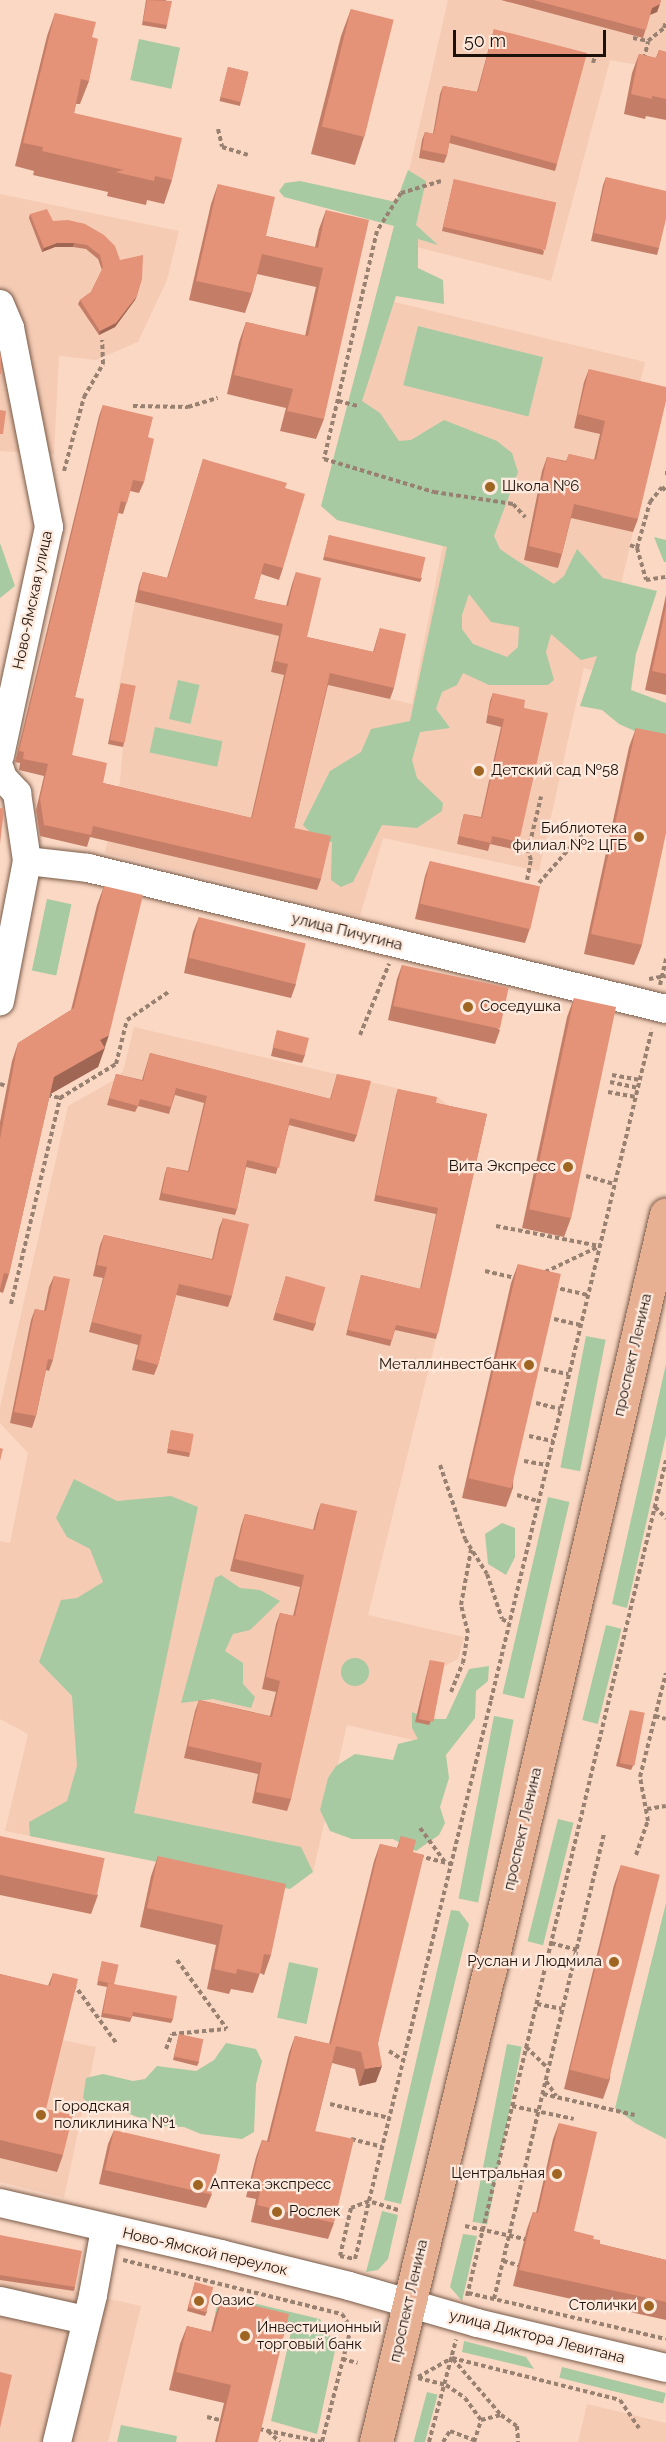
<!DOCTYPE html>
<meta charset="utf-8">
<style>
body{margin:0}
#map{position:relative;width:666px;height:2442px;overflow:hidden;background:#fbd8c4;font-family:Raleway,sans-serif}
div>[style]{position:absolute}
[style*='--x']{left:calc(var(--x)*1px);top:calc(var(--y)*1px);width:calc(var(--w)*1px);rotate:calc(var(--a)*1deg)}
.built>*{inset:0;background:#f5cbb4}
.green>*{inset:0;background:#a7caa3;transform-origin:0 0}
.round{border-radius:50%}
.path>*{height:4px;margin-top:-2px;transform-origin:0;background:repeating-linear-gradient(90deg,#998172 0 4.5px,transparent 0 7.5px)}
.roads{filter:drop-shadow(0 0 2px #785b49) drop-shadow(0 0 2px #785b49)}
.minor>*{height:28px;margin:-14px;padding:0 14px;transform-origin:14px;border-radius:14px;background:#fff}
.major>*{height:33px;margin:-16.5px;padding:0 16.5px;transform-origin:16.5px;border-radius:16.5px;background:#e8b093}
.wall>*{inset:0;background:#c47e67;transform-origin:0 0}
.shaded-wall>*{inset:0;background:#a06654}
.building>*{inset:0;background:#e49278;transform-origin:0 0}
.dots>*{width:16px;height:16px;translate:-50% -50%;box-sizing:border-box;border:3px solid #fee9dd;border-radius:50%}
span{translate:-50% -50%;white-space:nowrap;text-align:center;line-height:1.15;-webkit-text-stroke:4.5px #fee9dd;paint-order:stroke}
.poi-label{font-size:15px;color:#1d120b}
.left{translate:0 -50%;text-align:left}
.right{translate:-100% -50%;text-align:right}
.street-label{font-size:15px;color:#1d120b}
.scale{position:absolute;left:453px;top:30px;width:153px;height:27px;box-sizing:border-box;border:3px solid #1d120b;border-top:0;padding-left:8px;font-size:18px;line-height:21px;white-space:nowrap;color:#1d120b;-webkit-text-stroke:4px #fee9dd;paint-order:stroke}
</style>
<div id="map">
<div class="built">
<i style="clip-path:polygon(448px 0,666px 0,666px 70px,610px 60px,551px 281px,393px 241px)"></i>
<i style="clip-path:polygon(0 194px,179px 231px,167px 280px,138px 342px,96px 360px,59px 356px,54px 454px,0 451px)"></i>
<i style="clip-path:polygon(386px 300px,645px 362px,637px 395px,633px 532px,601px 673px,584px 668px,539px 871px,383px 838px,360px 916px,105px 853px,120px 781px,123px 747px,108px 744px,135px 602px,279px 636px,271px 672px,412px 704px,445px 534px,331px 507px)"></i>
<i style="clip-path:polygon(134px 1027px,439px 1098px,459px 1114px,436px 1339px,368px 1615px,464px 1637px,458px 1659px,443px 1667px,440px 1680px,434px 1714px,442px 1729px,439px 1746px,347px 1725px,313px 1872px,290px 1889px,5px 1831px,28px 1734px,0 1719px,0 1541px,10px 1543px,28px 1453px,0 1423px,0 1407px,68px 1106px,114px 1080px,123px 1071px)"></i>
<i style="clip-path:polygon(0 2027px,96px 2047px,64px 2198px,0 2182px)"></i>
<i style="clip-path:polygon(0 2240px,81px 2255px,74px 2291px,141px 2306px,108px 2442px,0 2442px)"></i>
<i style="clip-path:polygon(587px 2404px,666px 2423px,666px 2442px,578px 2442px)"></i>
</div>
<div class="green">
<i style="left:139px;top:39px;width:42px;height:42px;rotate:12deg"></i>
<i style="clip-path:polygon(evenodd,408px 170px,426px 181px,416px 225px,438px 245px,418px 239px,418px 268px,443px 280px,444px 304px,396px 296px,362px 401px,380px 413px,399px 441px,411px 440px,444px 420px,497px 441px,512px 453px,518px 472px,494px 536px,500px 549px,516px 560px,554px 584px,564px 576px,577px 549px,603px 578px,657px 591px,636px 654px,631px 690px,666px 703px,666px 741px,655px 740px,619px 724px,602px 710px,580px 706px,597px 656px,581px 660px,551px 634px,546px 652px,554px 680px,548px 685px,489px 685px,463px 673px,457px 685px,442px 692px,436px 709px,450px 728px,420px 732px,412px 760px,417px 778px,443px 803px,442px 811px,417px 828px,382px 825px,353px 882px,341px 887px,331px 880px,332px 842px,315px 837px,303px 825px,330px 771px,361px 752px,371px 729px,410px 721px,447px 547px,337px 520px,321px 506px,394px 226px,284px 197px,279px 191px,285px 183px,300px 181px,396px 202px,408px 170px,469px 594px,491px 622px,519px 627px,518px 647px,507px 657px,473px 644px,462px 629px,462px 615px,469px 594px)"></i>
<i style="left:418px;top:326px;width:129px;height:61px;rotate:14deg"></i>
<i style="clip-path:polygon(654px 537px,666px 540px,666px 562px,664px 562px)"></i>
<i style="clip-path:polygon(0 543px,15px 586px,0 598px)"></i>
<i style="left:178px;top:680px;width:22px;height:40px;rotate:13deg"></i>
<i style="left:155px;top:727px;width:69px;height:26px;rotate:12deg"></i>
<i style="left:47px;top:899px;width:25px;height:73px;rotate:12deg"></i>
<i style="left:586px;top:1336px;width:20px;height:134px;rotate:11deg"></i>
<i style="clip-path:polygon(666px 1364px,666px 1435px,627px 1608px,612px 1604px)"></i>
<i style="clip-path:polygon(74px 1479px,117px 1501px,171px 1496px,198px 1507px,134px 1813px,301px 1847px,313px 1872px,290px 1889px,30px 1836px,29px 1822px,67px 1801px,77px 1766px,72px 1696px,39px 1662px,61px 1600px,77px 1598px,103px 1582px,90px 1549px,67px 1537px,56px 1518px)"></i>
<i style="left:548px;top:1497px;width:22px;height:202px;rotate:13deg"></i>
<i style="clip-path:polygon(502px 1523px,515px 1528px,515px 1557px,506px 1575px,488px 1564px,485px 1534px)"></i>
<i style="clip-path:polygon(221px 1575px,240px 1588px,260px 1590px,280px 1601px,250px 1630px,233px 1634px,225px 1651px,243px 1663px,243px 1684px,255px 1697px,251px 1708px,213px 1699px,181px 1703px,215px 1578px)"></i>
<i style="left:606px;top:1625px;width:16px;height:98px;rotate:14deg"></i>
<i class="round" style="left:341px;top:1658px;width:28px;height:28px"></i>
<i style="clip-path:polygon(489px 1666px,488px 1681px,476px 1691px,475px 1718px,446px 1755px,449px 1778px,440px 1807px,445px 1823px,439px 1835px,416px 1851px,393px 1839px,352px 1839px,330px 1831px,320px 1810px,328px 1778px,336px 1766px,355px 1754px,393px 1760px,398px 1744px,418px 1739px,412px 1728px,412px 1712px,428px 1719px,446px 1719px,469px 1669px)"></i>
<i style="left:494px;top:1716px;width:20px;height:186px;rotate:11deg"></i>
<i style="left:558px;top:1819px;width:16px;height:126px;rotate:14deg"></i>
<i style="clip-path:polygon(666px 1903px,666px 2139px,635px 2123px,615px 2108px)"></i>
<i style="clip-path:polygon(451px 1910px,459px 1911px,469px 1924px,401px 2204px,384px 2200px)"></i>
<i style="left:289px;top:1962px;width:30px;height:57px;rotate:12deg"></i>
<i style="clip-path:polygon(226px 2043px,256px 2049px,262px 2061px,256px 2084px,254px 2132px,242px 2139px,201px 2134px,184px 2127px,159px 2126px,125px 2112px,96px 2110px,83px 2098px,86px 2078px,103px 2074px,133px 2081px,145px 2079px,157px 2066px,196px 2071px,214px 2060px)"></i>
<i style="left:507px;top:2044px;width:15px;height:181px;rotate:11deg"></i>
<i style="clip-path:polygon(382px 2211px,398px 2215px,388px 2259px,378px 2270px,366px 2272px)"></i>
<i style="clip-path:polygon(463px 2234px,477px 2236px,462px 2301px,450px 2287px)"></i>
<i style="clip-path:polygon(219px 2295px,320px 2319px,336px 2346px,317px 2434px,271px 2421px,291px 2332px,215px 2314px)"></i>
<i style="clip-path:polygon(464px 2341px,526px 2357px,534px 2369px,462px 2352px)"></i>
<i style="left:562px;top:2367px;width:107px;height:11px;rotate:14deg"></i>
<i style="left:427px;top:2392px;width:11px;height:52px;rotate:15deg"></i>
<i style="clip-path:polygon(121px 2425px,177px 2436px,176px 2442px,117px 2442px)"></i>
</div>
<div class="path">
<i style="--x:633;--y:38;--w:15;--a:11"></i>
<i style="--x:648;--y:41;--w:21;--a:-39"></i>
<i style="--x:664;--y:28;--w:7;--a:-74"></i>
<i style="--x:644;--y:59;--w:18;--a:-77"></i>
<i style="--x:593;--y:63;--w:9;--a:-72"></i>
<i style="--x:218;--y:129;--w:18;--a:77"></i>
<i style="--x:222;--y:147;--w:27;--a:17"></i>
<i style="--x:441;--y:181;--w:42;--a:163.3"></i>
<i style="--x:401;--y:193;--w:45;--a:122.3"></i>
<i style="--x:377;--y:231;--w:234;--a:103.1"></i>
<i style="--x:324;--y:459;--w:115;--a:16.7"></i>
<i style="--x:434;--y:492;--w:80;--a:8.6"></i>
<i style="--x:513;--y:504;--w:18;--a:47"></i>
<i style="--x:338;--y:401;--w:21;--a:14"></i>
<i style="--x:133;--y:406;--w:55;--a:1"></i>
<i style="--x:188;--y:407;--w:31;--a:-17"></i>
<i style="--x:64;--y:471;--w:77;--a:-74.9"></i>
<i style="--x:84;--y:397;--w:38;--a:-60"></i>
<i style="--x:103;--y:364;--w:24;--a:-92"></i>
<i style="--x:665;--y:473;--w:1;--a:0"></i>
<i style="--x:630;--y:545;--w:8;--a:23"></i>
<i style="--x:637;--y:548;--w:33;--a:74"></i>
<i style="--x:646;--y:580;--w:20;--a:-9"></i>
<i style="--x:637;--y:548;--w:48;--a:-74.2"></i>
<i style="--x:650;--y:502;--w:19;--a:-51"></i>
<i style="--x:662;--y:487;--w:6;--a:45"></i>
<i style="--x:527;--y:880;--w:20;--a:-79"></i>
<i style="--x:531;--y:860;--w:9;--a:-108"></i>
<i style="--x:528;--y:851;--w:56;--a:-76.5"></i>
<i style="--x:539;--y:883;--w:76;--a:-48.7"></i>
<i style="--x:649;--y:979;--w:17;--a:-10"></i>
<i style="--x:660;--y:985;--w:28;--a:-77"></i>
<i style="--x:360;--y:1035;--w:77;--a:-67.8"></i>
<i style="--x:612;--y:1075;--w:27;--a:10"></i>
<i style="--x:610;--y:1082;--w:29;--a:12"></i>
<i style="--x:0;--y:1084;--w:6;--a:18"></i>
<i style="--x:608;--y:1092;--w:27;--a:10"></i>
<i style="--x:47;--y:1095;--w:13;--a:13"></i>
<i style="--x:60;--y:1098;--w:66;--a:-31.3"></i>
<i style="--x:116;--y:1064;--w:45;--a:-76"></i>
<i style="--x:127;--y:1020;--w:52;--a:-34"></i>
<i style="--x:586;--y:1176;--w:29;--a:16"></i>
<i style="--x:496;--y:1226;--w:105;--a:11"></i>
<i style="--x:485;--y:1271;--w:32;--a:13"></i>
<i style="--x:545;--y:1272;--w:59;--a:-25.3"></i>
<i style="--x:553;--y:1287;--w:35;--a:13"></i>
<i style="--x:11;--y:1304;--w:212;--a:-76.6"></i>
<i style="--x:554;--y:1319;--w:27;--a:13"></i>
<i style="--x:544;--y:1369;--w:25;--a:12"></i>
<i style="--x:536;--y:1403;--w:25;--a:14"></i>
<i style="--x:529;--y:1436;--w:24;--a:12"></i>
<i style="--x:524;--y:1461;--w:23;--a:10"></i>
<i style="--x:440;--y:1465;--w:78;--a:71.3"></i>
<i style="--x:465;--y:1539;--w:41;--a:57.8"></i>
<i style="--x:487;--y:1574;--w:47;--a:71.6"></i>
<i style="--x:502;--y:1619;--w:8;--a:30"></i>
<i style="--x:517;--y:1495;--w:22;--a:16"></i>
<i style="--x:655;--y:1507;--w:16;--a:45"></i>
<i style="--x:451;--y:1692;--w:31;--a:-68"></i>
<i style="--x:463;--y:1663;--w:30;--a:-81"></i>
<i style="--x:468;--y:1633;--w:29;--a:-104"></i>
<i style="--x:461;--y:1605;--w:56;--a:-79.7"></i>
<i style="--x:655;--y:1716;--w:11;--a:15"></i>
<i style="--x:647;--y:1809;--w:19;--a:-9"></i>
<i style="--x:420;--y:1828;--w:42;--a:53.7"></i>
<i style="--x:636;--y:1855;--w:36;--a:-71"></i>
<i style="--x:648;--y:1821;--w:45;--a:-100.3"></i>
<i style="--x:640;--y:1777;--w:107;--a:-76"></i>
<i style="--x:419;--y:1856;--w:33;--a:14"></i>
<i style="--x:551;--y:1943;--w:27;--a:15"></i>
<i style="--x:177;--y:1960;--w:85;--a:54.1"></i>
<i style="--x:72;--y:1986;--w:7;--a:34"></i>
<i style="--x:78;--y:1990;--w:67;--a:54.2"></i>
<i style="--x:537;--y:2004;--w:25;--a:11"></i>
<i style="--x:526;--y:2047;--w:30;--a:44"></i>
<i style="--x:166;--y:2049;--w:16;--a:-68"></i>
<i style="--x:172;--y:2034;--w:54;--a:-5.3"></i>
<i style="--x:389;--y:2051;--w:17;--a:33"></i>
<i style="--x:546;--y:2081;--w:18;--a:56"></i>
<i style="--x:543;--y:2094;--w:94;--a:12.9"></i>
<i style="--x:330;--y:2104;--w:61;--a:13.3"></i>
<i style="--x:512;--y:2106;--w:63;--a:11.8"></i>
<i style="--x:351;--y:2139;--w:32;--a:14"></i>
<i style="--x:398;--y:2210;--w:30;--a:-163"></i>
<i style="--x:369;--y:2201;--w:19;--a:159"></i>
<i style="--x:351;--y:2208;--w:49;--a:102.9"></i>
<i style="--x:340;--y:2256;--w:15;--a:11"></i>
<i style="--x:355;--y:2259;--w:60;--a:-76.4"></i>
<i style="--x:369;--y:2201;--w:516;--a:-76.31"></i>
<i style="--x:491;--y:1700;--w:690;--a:-76.51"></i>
<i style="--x:465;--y:2226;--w:66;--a:12.3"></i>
<i style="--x:123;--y:2260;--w:226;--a:13.9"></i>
<i style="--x:342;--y:2314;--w:17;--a:57"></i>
<i style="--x:351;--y:2328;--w:118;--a:104.3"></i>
<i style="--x:503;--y:2261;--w:16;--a:15"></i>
<i style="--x:468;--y:2293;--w:203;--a:13.1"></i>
<i style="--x:467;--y:2296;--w:859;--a:-76.61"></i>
<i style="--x:494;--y:2299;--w:478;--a:-76.7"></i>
<i style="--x:342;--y:2359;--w:16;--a:14"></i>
<i style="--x:453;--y:2359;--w:74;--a:49.4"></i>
<i style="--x:418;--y:2377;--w:39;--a:-29"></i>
<i style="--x:452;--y:2358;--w:173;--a:14"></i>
<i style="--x:620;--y:2400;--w:34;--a:56"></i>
<i style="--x:418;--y:2378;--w:29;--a:14"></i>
<i style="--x:446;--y:2385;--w:23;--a:34"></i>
<i style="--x:465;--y:2398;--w:27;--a:54"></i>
<i style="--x:207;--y:2417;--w:17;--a:13"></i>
<i style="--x:259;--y:2429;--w:64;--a:11.7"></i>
<i style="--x:268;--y:2431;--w:16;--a:43"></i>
<i style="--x:429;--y:2442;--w:106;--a:-75.2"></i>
<i style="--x:443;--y:2442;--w:13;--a:-58"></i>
<i style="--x:450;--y:2431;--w:25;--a:21"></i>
<i style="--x:474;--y:2442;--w:23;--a:-72"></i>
<i style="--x:481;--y:2420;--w:21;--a:-14"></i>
<i style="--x:501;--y:2415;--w:19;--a:35"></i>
<i style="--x:517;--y:2426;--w:16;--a:86"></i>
</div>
<div class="roads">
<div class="minor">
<i style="--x:0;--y:304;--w:26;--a:67"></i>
<i style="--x:10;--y:328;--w:203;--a:78.9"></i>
<i style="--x:49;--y:527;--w:234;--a:102.1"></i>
<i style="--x:0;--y:769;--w:9;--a:72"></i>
<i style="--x:3;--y:778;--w:21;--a:47"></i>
<i style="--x:17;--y:793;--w:69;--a:81.6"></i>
<i style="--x:27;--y:861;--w:143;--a:100.9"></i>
<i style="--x:27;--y:861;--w:61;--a:6.5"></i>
<i style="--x:88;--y:868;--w:595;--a:13.71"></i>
<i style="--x:0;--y:2203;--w:227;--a:13"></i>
<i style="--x:221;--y:2254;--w:132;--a:14"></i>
<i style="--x:349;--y:2286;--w:133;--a:16.1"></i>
<i style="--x:477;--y:2323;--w:194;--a:13.4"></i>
<i style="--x:0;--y:2301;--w:88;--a:12.5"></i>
<i style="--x:57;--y:2442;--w:151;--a:-76.2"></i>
<i style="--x:93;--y:2295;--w:67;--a:-79.7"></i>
</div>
<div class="major">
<i style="--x:376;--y:2442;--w:482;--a:-76.5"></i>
<i style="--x:489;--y:1973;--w:779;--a:-76.87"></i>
</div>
</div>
<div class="wall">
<i style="clip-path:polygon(146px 0,166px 0,167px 25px,166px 29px,142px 25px)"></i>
<i style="clip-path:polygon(501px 0,661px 0,657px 12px,650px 15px,643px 38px)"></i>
<i style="clip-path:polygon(351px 9px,364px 137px,355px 165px,311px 154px,341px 36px)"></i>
<i style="clip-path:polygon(55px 13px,92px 37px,89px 81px,80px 104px,76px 104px,74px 113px,172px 180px,164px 204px,147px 200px,146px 205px,107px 196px,108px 192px,33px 175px,34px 171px,15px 166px,47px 36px)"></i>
<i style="clip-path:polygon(494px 29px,557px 164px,555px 171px,449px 143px,447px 155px,444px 163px,419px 158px,422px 140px,425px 132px,433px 134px,440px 94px,443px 86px,477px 92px)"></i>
<i style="clip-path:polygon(659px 50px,666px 52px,666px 120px,646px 116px,645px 119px,624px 114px,632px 73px,639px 54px,656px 58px)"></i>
<i style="left:228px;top:67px;width:21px;height:35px;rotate:14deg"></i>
<i style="clip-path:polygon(606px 177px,659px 248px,657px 255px,591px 241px,603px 185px)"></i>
<i style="clip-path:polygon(454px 179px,544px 251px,543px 255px,442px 231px)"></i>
<i style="clip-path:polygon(218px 184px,266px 236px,315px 247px,319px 229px,326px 210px,324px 419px,316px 439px,280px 431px,286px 408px,227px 394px,239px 342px,246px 322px,305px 336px,316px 287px,257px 274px,252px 293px,245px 313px,189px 300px,211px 204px)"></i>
<i style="clip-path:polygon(30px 214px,53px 221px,85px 224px,135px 300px,115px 327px,99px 335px,78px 304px,80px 300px,91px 292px,102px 270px,98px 259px,86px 249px,73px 247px,55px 247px,42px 252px,29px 218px)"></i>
<i style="clip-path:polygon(589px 369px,638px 519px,633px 532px,571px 518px,562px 554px,558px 568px,524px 560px,542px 471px,547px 457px,566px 461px,569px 454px,594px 460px,600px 434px,574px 428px,584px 382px)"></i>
<i style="clip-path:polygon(103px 405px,148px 437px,144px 482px,139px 493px,130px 491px,123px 514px,118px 513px,75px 697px,72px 755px,103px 783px,251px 818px,284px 675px,271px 672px,279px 636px,135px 602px,139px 584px,143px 572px,167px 578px,203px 459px,285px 488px,283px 568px,279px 580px,261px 574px,254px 599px,286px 606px,292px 584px,296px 572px,307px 637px,373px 652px,380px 628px,394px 688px,390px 699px,328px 685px,294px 828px,321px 879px,317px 890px,90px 837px,87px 847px,40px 836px,36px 810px,44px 776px,19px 770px,20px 763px,15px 762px,99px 416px)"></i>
<i style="clip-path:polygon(329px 535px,422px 578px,420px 582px,323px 560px)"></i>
<i style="clip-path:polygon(666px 595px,666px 695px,645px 690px)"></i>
<i style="clip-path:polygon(121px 683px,124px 743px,123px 747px,108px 744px)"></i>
<i style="clip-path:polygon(493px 693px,524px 708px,519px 842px,517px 850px,490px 844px,488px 851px,457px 844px,462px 821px,464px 814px,481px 817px,501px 727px,486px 723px,490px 701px)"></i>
<i style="clip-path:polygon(636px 728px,642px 945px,634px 965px,584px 954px,629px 747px)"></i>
<i style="clip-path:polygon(430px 861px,530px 928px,525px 943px,415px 919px,425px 876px)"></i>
<i style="clip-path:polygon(104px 886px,105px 1048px,98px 1067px,50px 1094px,9px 1274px,3px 1293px,0 1292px,0 1122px,12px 1061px,18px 1043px,71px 1010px,97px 905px)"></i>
<i style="clip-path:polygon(199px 917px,296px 984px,291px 998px,184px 973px,193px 932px)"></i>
<i style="clip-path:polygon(402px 965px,500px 1030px,495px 1044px,388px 1020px,397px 979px)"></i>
<i style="clip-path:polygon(574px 998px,571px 1218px,564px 1237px,522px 1228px,567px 1017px)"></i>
<i style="clip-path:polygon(277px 1030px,305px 1055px,302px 1063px,271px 1056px)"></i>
<i style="clip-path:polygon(150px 1053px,330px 1099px,337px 1074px,357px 1135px,354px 1142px,289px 1125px,276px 1174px,246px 1167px,237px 1209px,235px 1215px,159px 1200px,165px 1173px,167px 1167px,188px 1171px,204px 1103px,175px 1095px,169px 1114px,138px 1106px,135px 1112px,107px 1105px,116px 1074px,142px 1080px)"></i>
<i style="clip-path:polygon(398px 1089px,436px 1103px,487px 1114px,436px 1339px,395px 1330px,390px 1346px,346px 1335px,361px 1275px,420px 1289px,436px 1214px,374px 1201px,396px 1095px)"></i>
<i style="clip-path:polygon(223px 1218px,232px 1296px,228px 1307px,176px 1295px,158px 1365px,154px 1375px,132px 1370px,138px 1345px,89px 1332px,103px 1278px,93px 1276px,100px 1245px,104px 1235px,212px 1259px,219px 1228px)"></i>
<i style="clip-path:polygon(518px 1264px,513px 1488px,506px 1507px,462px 1498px,511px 1283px)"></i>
<i style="clip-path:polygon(54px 1276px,53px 1360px,49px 1371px,46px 1370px,36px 1416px,32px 1428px,10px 1423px,31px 1320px,35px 1309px,44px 1311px,49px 1287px)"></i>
<i style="clip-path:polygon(286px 1276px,316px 1323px,313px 1331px,273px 1320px)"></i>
<i style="clip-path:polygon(171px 1430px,190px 1453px,189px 1457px,167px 1453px)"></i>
<i style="clip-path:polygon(321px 1503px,291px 1799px,287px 1811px,252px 1803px,258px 1774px,184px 1758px,195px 1711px,199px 1700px,270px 1716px,276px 1692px,262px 1689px,276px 1624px,280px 1613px,293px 1616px,300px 1587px,230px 1571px,241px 1526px,245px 1514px,313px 1530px,317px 1514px)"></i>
<i style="clip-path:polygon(430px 1660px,431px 1721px,429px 1725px,415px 1722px)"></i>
<i style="clip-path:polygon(630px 1710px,633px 1766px,631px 1770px,616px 1766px)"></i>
<i style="clip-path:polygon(0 1836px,98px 1895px,91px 1914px,0 1895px)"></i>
<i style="clip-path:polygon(401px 1836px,413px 1852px,378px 2043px,376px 2082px,359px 2086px,355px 2069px,332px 2063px,315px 2131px,334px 2223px,328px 2239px,251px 2222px,256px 2199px,246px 2197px,256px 2157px,262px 2140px,267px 2141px,289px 2053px,295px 2036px,329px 2044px,374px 1861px,380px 1844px,397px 1848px)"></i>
<i style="clip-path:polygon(158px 1856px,271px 1955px,264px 1975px,260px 1973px,253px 1993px,231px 1989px,229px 1994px,207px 1989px,216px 1945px,140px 1927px,151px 1876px)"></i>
<i style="clip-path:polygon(621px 1865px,610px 2079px,603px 2099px,564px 2089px,614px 1885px)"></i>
<i style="clip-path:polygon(102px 1961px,114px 1984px,173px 2019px,171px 2023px,132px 2016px,130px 2022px,101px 2017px,107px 1987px,97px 1985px)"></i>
<i style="clip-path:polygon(53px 1973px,46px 2109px,63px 2155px,57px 2172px,0 2158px,0 1974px,48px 1986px)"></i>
<i style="clip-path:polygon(179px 2034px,199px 2062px,197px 2066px,173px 2060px)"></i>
<i style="clip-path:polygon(559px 2123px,574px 2231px,593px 2239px,600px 2244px,666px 2260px,666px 2320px,513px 2286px,527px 2229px,533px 2212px,536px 2213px,553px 2139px)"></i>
<i style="clip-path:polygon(114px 2130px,212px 2194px,206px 2208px,99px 2184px,108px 2144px)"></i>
<i style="clip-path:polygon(0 2235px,75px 2287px,74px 2291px,0 2280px)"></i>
<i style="clip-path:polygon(195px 2282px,207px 2312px,205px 2316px,187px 2311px)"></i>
<i style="clip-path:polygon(222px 2298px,258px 2442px,215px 2442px,224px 2403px,169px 2390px,180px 2344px,187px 2326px,211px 2332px,215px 2316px)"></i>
</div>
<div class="shaded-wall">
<i style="clip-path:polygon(660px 4px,657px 12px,649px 15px,652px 8px)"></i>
<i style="clip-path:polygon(57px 243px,74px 243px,73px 247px,55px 247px,42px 252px,44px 248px)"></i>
<i style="clip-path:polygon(137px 296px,135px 300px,115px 327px,99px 335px,100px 331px)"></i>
<i style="clip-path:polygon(109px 1035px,98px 1067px,47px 1096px,54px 1077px,100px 1040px)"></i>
<i style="clip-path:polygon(382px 2066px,376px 2082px,359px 2086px,365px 2069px)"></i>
</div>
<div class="building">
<i style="clip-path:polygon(147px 0,172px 1px,167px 25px,143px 21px)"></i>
<i style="clip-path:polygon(533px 0,661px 0,660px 4px,652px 8px,646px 30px)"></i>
<i style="left:351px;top:9px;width:44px;height:121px;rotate:14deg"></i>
<i style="clip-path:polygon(55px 13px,96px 22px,92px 37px,98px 39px,89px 81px,81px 79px,74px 113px,182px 138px,172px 180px,155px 176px,154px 181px,115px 172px,124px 170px,42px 151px,43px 147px,23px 143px)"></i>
<i style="clip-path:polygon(494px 29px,587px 53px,557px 164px,451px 135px,447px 155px,422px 150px,425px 132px,434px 134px,443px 86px,478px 92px)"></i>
<i style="clip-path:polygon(659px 50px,666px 52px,666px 99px,652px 96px,652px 99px,631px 94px,639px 54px,657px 58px)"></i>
<i style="left:228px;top:67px;width:21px;height:31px;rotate:14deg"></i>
<i style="clip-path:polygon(606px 177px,666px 191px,666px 219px,659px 248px,594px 233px)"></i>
<i style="left:454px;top:179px;width:105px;height:49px;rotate:13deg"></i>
<i style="clip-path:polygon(218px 184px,275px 197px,266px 236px,318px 248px,326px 210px,369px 220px,324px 419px,287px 411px,293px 389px,234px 375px,246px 322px,308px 336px,323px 268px,262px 254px,252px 293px,196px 281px)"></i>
<i style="clip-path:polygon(47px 209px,53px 221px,68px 220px,85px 224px,104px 235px,115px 246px,120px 260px,143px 255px,142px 279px,137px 296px,116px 323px,100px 331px,80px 300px,91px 292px,103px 267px,100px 255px,87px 245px,74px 243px,57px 243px,44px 248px,30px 214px)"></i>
<i style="clip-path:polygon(0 351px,1px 359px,1px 374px,0 374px)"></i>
<i style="clip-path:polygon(589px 369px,666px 387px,666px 401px,638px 519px,574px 504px,562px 554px,529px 546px,547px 457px,566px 462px,569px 454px,596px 460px,605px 421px,578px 414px)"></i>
<i style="clip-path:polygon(103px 405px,153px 417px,148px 437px,154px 439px,144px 482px,133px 480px,127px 503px,121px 501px,75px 697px,84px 699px,72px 755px,107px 763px,103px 783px,252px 818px,288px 664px,275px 661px,283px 624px,139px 590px,143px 572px,168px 578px,203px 459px,287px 483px,285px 488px,305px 494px,283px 568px,264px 563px,254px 599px,288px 606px,296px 572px,321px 578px,307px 637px,374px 652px,380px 628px,406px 634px,394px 688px,330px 673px,294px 828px,331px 836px,321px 879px,93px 826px,91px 835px,44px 825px,40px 799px,48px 764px,23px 759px,24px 752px,19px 751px)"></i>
<i style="clip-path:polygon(0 410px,6px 411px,3px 434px,0 434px)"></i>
<i style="left:329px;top:535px;width:99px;height:22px;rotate:13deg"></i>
<i style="clip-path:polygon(666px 607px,666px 674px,652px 671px)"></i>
<i style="left:121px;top:683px;width:15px;height:58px;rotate:11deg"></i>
<i style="clip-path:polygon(493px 693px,525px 700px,524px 708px,548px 713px,519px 842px,492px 836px,491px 843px,459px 836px,464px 814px,482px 818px,504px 719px,488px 715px)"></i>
<i style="clip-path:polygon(636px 728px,666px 734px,666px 833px,642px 945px,591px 934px)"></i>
<i style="clip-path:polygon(0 808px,4px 809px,0 844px)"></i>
<i style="left:430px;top:861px;width:113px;height:44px;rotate:13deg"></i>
<i style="clip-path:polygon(104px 886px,143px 895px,109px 1035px,100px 1040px,105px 1048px,54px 1077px,9px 1274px,4px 1273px,0 1289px,0 1139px,18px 1043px,74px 1008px)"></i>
<i style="left:199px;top:917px;width:110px;height:42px;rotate:14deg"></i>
<i style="left:402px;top:965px;width:109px;height:42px;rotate:12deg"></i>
<i style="left:574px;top:998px;width:43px;height:216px;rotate:12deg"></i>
<i style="left:277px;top:1030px;width:33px;height:18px;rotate:14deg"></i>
<i style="clip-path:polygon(150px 1053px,331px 1099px,337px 1074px,371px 1081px,357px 1135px,290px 1118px,279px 1168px,247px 1160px,237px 1209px,162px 1193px,167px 1167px,189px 1172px,207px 1096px,176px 1088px,171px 1107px,140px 1099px,138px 1106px,109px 1098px,116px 1074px,143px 1081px)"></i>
<i style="clip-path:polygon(398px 1089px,437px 1097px,436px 1103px,487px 1114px,438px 1334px,396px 1325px,392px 1340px,348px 1330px,361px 1275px,421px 1289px,438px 1208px,376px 1195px)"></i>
<i style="clip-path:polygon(223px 1218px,249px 1224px,232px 1296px,179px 1284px,158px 1365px,136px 1359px,142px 1335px,92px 1322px,107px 1267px,97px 1265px,104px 1235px,213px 1260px)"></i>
<i style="left:518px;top:1264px;width:44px;height:220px;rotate:13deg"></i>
<i style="clip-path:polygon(54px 1276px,70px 1279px,53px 1360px,48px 1359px,36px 1416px,14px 1412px,35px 1309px,46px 1311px)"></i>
<i style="left:286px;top:1276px;width:41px;height:38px;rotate:16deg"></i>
<i style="left:171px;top:1430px;width:23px;height:19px;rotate:10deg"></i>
<i style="clip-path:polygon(0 1448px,3px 1449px,0 1461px)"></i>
<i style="clip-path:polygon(321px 1503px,357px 1511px,291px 1799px,256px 1792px,262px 1763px,188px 1746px,199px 1700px,272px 1717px,280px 1681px,266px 1677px,280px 1613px,295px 1616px,304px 1575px,235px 1559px,245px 1514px,315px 1530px)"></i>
<i style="left:430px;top:1660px;width:15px;height:60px;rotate:11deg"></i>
<i style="left:630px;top:1710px;width:15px;height:54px;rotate:11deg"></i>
<i style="left:0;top:1836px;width:107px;height:38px;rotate:12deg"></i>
<i style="clip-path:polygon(401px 1836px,416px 1840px,413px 1852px,424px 1855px,378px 2043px,382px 2066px,365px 2069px,361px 2052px,336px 2046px,315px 2131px,354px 2139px,334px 2223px,257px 2205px,262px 2183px,252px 2180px,262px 2140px,269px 2142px,295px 2036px,331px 2044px,380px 1844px,398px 1848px)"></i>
<i style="clip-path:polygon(158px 1856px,286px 1884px,271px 1955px,264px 1954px,260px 1974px,237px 1969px,236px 1974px,214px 1969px,223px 1925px,147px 1908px)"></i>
<i style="left:621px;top:1865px;width:40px;height:211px;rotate:14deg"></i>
<i style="left:102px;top:1961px;width:17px;height:20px;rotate:13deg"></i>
<i style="clip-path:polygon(53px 1973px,78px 1979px,46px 2109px,73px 2115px,63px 2155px,0 2140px,0 1974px,50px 1986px)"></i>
<i style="clip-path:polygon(108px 1983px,177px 1996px,173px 2019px,133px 2012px,132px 2018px,103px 2013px)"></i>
<i style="left:179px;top:2034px;width:25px;height:23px;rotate:12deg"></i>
<i style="clip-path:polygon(559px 2123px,597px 2132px,574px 2231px,594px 2236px,593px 2239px,600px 2240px,600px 2244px,666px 2260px,666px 2302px,519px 2270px,533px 2212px,538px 2213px)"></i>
<i style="left:114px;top:2130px;width:109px;height:41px;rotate:13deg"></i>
<i style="clip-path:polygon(0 2235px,82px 2251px,75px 2287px,0 2275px)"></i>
<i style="left:195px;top:2282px;width:19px;height:26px;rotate:16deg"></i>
<i style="clip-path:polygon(222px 2298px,289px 2314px,258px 2442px,217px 2442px,231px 2385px,176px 2372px,187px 2326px,213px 2332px)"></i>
<i style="clip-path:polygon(0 2372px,12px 2375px,0 2428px)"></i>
</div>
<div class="dots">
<i style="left:490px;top:487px;background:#9f6623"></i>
<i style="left:479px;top:771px;background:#9f6623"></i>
<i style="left:639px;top:837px;background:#9f6623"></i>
<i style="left:468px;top:1007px;background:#9f6623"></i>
<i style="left:568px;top:1167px;background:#9f6623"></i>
<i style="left:529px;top:1365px;background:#9f6623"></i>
<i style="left:614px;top:1962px;background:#9f6623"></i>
<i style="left:41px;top:2115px;background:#9f6623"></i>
<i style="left:557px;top:2174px;background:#9f6623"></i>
<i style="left:198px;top:2185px;background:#9f6623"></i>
<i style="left:277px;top:2212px;background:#9f6623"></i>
<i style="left:199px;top:2301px;background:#9f6623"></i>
<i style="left:649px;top:2306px;background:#9f6623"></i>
<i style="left:245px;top:2336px;background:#9f6623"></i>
</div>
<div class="poi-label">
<span class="left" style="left:502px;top:487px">Школа №6</span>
<span class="left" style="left:491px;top:771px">Детский сад №58</span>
<span class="right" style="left:627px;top:837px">Библиотека<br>филиал №2 ЦГБ</span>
<span class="left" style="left:480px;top:1007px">Соседушка</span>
<span class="right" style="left:556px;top:1167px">Вита Экспресс</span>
<span class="right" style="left:517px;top:1365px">Металлинвестбанк</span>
<span class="right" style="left:602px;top:1962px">Руслан и Людмила</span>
<span class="left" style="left:54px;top:2115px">Городская<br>поликлиника №1</span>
<span class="right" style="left:545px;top:2174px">Центральная</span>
<span class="left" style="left:210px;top:2185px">Аптека экспресс</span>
<span class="left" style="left:289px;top:2212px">Рослек</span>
<span class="left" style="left:211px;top:2301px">Оазис</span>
<span class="right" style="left:637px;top:2306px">Столички</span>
<span class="left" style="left:257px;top:2336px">Инвестиционный<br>торговый банк</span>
</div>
<div class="street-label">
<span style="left:33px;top:600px;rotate:-78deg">Ново-Ямская улица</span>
<span style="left:347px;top:932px;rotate:14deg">улица Пичугина</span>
<span style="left:633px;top:1355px;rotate:-77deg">проспект Ленина</span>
<span style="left:523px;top:1829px;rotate:-77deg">проспект Ленина</span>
<span style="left:205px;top:2252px;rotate:13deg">Ново-Ямской переулок</span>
<span style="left:409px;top:2301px;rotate:-77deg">проспект Ленина</span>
<span style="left:537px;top:2337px;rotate:14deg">улица Диктора Левитана</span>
</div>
<div class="scale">50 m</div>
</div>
